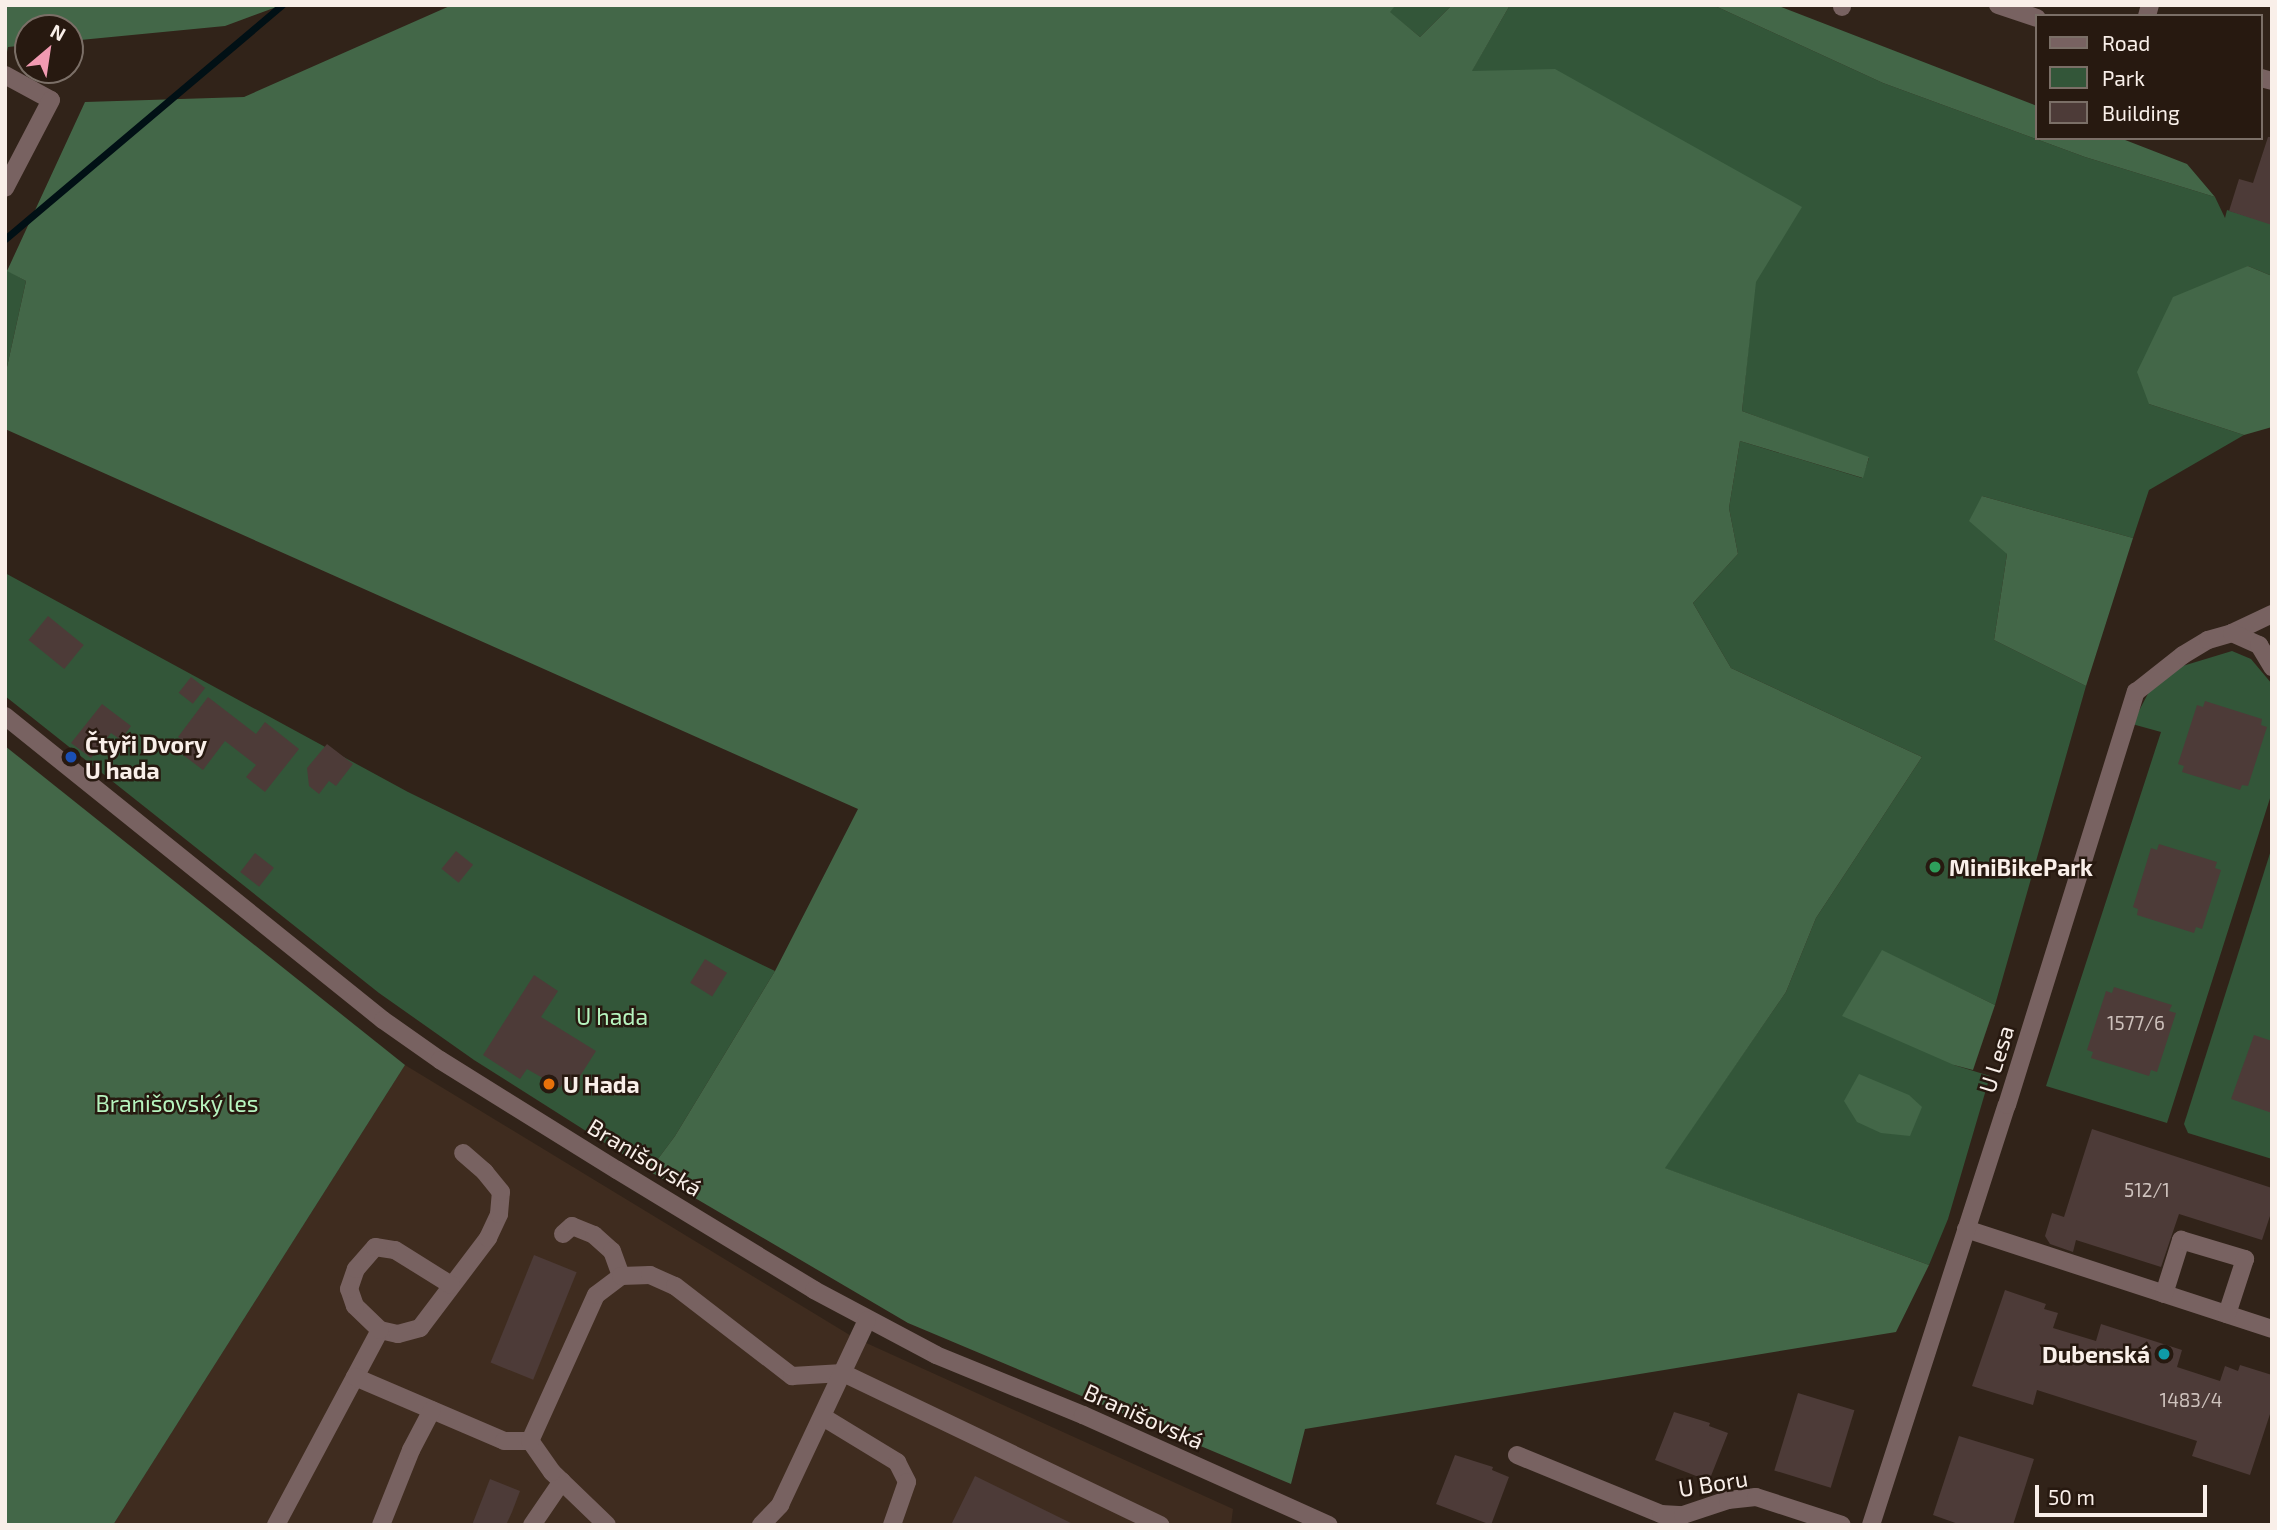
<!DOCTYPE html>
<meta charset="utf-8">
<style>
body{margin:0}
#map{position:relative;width:2277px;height:1530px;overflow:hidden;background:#312319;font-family:"Exo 2",sans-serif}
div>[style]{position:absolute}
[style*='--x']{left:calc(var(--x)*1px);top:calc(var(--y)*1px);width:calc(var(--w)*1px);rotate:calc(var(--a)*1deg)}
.built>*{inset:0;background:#3f2c1f}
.green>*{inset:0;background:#335639}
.forest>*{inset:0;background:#436748}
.stream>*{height:7px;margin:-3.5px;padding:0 3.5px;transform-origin:3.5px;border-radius:3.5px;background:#011015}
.building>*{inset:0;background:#4d3b38;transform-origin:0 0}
.minor>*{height:18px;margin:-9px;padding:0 9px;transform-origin:9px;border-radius:9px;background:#786261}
.dots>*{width:19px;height:19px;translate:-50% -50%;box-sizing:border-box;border:4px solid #271910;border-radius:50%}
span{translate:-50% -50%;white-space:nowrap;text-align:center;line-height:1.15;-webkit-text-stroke:5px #271910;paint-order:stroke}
.number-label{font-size:19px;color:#cec2bd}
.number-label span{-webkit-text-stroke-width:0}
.poi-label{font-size:23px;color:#f9efe9;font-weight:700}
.left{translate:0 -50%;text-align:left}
.right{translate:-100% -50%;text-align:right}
.park-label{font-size:23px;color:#b7f4bf}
.street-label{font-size:23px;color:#f9efe9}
.frame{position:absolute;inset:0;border:7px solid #f9efe9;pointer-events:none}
.legend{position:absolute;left:2035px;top:14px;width:228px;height:126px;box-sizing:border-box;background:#271910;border:2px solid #7b6f67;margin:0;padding:9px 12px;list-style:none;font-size:21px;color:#f9efe9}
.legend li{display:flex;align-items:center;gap:14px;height:35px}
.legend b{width:35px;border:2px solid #7b6f67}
.north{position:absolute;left:14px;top:14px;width:70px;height:70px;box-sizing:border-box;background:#271910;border:2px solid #7b6f67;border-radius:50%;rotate:29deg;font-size:19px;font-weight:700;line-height:28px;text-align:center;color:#f9efe9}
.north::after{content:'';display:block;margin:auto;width:24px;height:32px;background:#f19ab1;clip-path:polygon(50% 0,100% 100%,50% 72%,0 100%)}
.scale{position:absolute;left:2035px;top:1485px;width:172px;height:32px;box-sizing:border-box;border:4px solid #f9efe9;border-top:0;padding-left:9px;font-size:21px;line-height:24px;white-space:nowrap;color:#f9efe9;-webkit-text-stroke:5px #271910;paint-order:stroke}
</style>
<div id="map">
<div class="built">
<i style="clip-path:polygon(405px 1065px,853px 1337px,1233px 1509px,1231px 1525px,113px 1525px)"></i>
</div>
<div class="green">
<i style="clip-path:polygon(1396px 5px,1452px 5px,1420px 37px,1389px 12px)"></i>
<i style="clip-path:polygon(1510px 5px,1713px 5px,1883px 83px,2085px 157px,2215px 197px,2225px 218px,2227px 210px,2272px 224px,2272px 276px,2248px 266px,2149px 404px,2244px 435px,2149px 490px,2133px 538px,1982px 496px,2007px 554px,1994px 640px,2086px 686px,1995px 1005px,1882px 951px,1954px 1065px,1990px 1076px,1948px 1219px,1929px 1265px,1664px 1168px,1786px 992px,1816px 918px,1922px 757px,1731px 668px,1693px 603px,1738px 554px,1729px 508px,1740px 441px,1862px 478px,1869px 458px,1742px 411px,1755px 282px,1801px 207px,1471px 72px)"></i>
<i style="clip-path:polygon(5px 269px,26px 281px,5px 376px)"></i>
<i style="clip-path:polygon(5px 573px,408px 792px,775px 971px,675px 1136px,649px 1171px,474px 1060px,379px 993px,5px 696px)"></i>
<i style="clip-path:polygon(2232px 651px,2251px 659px,2272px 684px,2272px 792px,2167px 1123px,2046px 1086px,2161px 732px,2132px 724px,2152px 686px,2176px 668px)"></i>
<i style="clip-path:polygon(2272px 847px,2272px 1159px,2188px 1133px,2184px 1124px)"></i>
</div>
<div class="forest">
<i style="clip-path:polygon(5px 5px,282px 5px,225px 26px,70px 41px,70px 28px,28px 28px,28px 45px,8px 47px,5px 62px)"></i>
<i style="clip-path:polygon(452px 5px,1396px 5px,1390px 12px,1420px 37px,1452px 5px,1510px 5px,1472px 71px,1555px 69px,1802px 207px,1756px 282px,1742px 411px,1869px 457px,1863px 478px,1740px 441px,1729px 508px,1738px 554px,1693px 603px,1731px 668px,1922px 757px,1816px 918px,1786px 992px,1665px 1168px,1929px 1265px,1896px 1332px,1305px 1429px,1291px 1484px,908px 1323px,649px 1171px,675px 1136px,775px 971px,858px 809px,5px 429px,5px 376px,26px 281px,7px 271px,85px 102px,244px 97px)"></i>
<i style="clip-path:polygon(1713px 5px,1776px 5px,2037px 106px,2037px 138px,2120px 138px,2187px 164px,2215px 197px,2085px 157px,1883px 83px)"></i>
<i style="clip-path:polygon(2248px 266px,2272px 276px,2272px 427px,2244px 435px,2149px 404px,2137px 372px,2173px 297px)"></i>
<i style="clip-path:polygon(1982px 496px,2133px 538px,2086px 686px,1994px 640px,2007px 554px,1969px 521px)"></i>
<i style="clip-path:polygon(5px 746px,405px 1065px,113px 1525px,5px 1525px)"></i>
<i style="clip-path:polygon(1882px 950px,1995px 1005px,1973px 1070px,1954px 1065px,1842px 1016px)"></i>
<i style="clip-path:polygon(1859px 1074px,1909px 1095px,1922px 1107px,1910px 1136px,1881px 1133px,1857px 1122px,1844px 1101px)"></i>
</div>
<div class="stream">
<i style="--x:5;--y:239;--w:363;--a:-40.2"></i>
</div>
<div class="building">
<i style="clip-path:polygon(2268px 137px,2272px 137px,2272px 225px,2229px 211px,2239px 179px,2253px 183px)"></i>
<i style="left:48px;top:616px;width:46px;height:31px;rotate:39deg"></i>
<i style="left:191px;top:677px;width:18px;height:20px;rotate:38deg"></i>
<i style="clip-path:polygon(208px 697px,256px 734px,265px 722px,299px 749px,265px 792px,246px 777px,256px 765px,225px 741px,203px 770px,175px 749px,182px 740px,178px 737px)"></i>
<i style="clip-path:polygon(2205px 701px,2262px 719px,2261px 725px,2267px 727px,2248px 786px,2242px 785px,2240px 790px,2182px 772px,2184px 766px,2178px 764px,2197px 705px,2203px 707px)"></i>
<i style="clip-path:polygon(102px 704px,131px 726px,121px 740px,111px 733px,91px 758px,71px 743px)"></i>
<i style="clip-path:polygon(327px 744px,353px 764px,336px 786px,329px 781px,319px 794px,309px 786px,307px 768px)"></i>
<i style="clip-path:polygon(2159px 844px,2217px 862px,2215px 868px,2221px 870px,2202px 929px,2196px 927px,2194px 933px,2137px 915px,2138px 909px,2133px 907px,2151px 848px,2157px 850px)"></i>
<i style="left:456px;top:851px;width:22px;height:23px;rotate:39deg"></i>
<i style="left:255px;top:853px;width:24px;height:24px;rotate:38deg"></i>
<i style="left:705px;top:959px;width:26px;height:28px;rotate:32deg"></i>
<i style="clip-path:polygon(534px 975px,558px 991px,541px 1017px,596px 1051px,575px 1084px,566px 1078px,560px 1088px,527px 1069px,520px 1079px,483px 1055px)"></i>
<i style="clip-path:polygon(2114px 987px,2172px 1005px,2169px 1011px,2176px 1013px,2157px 1072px,2151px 1070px,2149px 1076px,2091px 1058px,2093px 1052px,2087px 1050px,2106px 991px,2112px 993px)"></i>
<i style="clip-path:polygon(2254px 1035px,2272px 1041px,2272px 1113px,2231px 1099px)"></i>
<i style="clip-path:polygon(2092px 1129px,2272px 1188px,2272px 1210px,2262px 1240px,2179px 1214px,2161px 1267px,2076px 1240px,2073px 1252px,2050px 1244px,2045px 1236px,2052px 1213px,2064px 1217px)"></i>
<i style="left:534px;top:1255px;width:46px;height:116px;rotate:22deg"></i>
<i style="clip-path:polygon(2005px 1290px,2046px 1304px,2044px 1309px,2058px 1313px,2053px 1328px,2096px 1341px,2101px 1324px,2182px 1350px,2177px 1367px,2220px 1381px,2225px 1366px,2238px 1371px,2240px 1365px,2272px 1375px,2272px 1408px,2250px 1475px,2192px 1456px,2197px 1441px,2037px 1390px,2033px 1405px,1972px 1386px)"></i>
<i style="left:1798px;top:1393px;width:59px;height:81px;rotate:17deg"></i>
<i style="clip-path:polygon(1674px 1412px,1710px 1423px,1709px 1426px,1728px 1433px,1709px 1481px,1655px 1460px)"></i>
<i style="clip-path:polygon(1959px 1436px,2034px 1459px,2013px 1525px,1961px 1525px,1933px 1515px)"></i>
<i style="clip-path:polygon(1455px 1455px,1493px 1467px,1492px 1470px,1509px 1477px,1491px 1525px,1436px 1504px)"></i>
<i style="clip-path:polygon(975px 1476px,1075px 1525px,951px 1525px)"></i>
<i style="clip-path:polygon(490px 1479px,520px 1491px,512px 1512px,506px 1525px,472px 1525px)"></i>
</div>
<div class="minor">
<i style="--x:1998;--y:5;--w:41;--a:18.4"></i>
<i style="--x:1842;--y:7;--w:2;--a:-90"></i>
<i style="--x:2147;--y:16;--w:11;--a:-75"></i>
<i style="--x:5;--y:75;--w:52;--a:28.5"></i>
<i style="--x:51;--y:100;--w:99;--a:117.6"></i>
<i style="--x:2261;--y:78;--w:11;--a:15"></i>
<i style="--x:2232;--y:633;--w:44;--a:-25.4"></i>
<i style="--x:5;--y:716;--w:485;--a:38.8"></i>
<i style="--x:383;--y:1020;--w:70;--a:35.1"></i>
<i style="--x:440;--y:1060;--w:208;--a:31.9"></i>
<i style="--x:617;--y:1170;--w:231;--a:31.3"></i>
<i style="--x:814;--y:1290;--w:138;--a:28"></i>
<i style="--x:936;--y:1355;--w:159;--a:22.2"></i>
<i style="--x:1083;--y:1415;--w:269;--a:24.1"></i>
<i style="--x:1966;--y:1229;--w:322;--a:18.1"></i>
<i style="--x:563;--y:1234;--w:12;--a:-42"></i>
<i style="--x:572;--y:1226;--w:24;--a:22"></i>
<i style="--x:594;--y:1235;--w:24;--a:42"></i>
<i style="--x:612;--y:1251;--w:27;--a:70"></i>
<i style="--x:2164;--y:1294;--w:57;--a:-72.5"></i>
<i style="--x:2181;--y:1240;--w:67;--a:16.5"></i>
<i style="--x:2245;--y:1259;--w:58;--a:108.1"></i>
<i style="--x:380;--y:1330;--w:18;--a:13"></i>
<i style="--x:398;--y:1334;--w:23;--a:-15"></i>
<i style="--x:420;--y:1328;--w:113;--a:-52.9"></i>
<i style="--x:488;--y:1238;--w:26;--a:-65"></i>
<i style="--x:499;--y:1214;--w:22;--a:-85"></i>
<i style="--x:501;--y:1192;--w:26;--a:-129"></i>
<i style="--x:485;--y:1172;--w:29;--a:-139"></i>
<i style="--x:355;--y:1377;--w:53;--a:-62"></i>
<i style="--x:380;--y:1330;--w:35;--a:-136"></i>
<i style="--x:355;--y:1306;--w:18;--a:-109"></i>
<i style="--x:349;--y:1289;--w:21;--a:-71"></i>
<i style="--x:356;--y:1269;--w:29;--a:-49"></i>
<i style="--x:375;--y:1247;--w:20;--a:9"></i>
<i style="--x:395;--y:1250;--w:66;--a:32"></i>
<i style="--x:823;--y:1417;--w:87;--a:31.3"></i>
<i style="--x:897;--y:1462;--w:22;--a:63"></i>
<i style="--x:907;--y:1482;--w:46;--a:109.2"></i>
<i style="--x:1517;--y:1455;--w:156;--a:22.3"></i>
<i style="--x:1661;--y:1514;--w:22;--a:3"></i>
<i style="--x:1683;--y:1515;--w:47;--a:-18.4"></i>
<i style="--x:1728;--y:1500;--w:28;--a:-6"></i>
<i style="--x:1756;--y:1497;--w:90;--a:18"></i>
<i style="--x:276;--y:1525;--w:168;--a:-61.9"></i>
<i style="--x:355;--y:1377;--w:162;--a:23.2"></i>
<i style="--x:504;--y:1441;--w:26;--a:0"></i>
<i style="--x:381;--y:1525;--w:81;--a:-68.2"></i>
<i style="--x:411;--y:1450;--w:45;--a:-62.3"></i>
<i style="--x:532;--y:1525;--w:53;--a:-55.7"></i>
<i style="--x:607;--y:1525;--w:76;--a:-136.1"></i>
<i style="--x:552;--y:1472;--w:38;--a:-125"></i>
<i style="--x:530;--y:1441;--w:160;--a:-65.7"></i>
<i style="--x:596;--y:1295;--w:31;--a:-37"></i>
<i style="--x:621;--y:1276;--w:29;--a:-2"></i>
<i style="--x:650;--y:1275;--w:27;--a:24"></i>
<i style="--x:675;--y:1286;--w:148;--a:37.6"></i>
<i style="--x:792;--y:1376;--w:51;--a:-3.4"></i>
<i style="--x:843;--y:1373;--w:352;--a:25.6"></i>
<i style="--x:761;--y:1525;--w:28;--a:-46"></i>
<i style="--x:780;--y:1505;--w:204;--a:-64.8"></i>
<i style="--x:1871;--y:1525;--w:441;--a:-72.1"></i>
<i style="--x:2007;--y:1105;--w:433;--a:-72.7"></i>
<i style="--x:2136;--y:692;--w:60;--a:-38.2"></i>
<i style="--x:2183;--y:655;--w:29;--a:-31"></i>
<i style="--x:2208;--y:640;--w:25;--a:-16"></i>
<i style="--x:2232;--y:633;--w:30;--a:24"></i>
<i style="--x:2259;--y:645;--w:26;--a:59"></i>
</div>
<div class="dots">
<i style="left:71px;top:757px;background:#1a4fb4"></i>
<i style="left:1935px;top:867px;background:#2e9e5b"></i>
<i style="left:549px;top:1084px;background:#e8710a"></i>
<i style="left:2164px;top:1354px;background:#0f9aa8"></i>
</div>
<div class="number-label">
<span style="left:2136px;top:1023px">1577/6</span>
<span style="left:2147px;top:1190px">512/1</span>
<span style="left:2191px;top:1400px">1483/4</span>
</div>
<div class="poi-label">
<span class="left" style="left:85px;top:757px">Čtyři Dvory<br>U hada</span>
<span class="left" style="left:1949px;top:867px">MiniBikePark</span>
<span class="left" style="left:563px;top:1084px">U Hada</span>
<span class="right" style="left:2150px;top:1354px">Dubenská</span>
</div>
<div class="park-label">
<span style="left:612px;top:1016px">U hada</span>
<span style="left:177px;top:1103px">Branišovský les</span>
</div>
<div class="street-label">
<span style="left:1996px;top:1059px;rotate:-73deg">U Lesa</span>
<span style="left:645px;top:1157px;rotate:31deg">Branišovská</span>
<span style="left:1144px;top:1416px;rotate:24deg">Branišovská</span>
<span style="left:1713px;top:1483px;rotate:-9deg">U Boru</span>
</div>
<div class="frame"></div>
<ul class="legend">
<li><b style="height:9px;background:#786261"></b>Road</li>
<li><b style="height:19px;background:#335639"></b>Park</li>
<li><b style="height:19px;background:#4d3b38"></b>Building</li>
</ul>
<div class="north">N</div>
<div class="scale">50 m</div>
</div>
